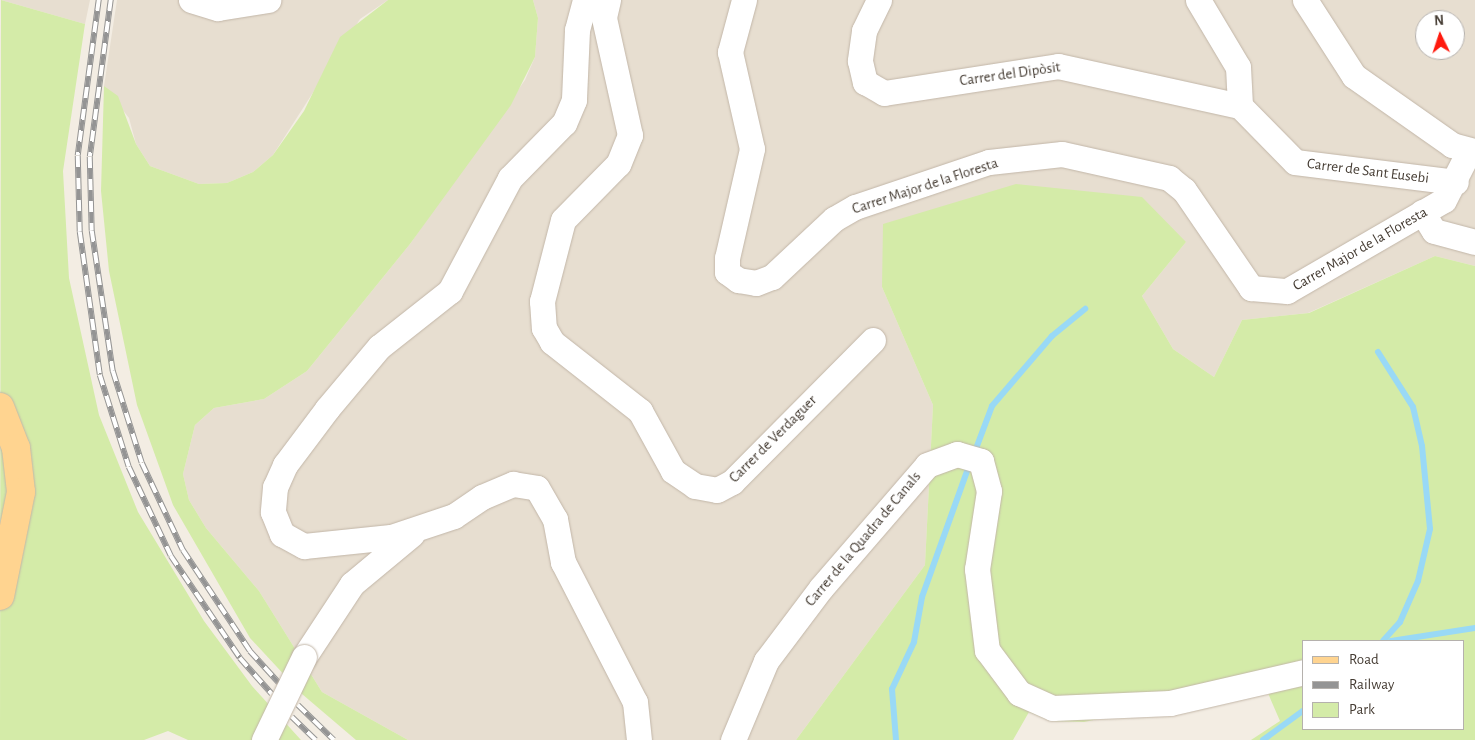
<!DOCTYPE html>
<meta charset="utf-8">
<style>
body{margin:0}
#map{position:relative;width:1475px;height:740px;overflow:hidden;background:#f3ede3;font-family:"Alegreya Sans",sans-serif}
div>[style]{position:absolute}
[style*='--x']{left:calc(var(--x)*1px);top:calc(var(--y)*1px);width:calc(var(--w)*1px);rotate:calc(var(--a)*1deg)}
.residential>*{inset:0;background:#e7ded0}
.green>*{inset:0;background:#d4eba8}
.stream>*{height:6px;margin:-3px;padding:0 3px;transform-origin:3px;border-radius:3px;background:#99d9f6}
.roads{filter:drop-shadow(0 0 1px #c2b6a8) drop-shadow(0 0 1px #c2b6a8)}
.minor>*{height:25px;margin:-12.5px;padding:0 12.5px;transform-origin:12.5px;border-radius:12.5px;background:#fff}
.major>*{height:28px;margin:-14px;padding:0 14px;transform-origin:14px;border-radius:14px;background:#ffd490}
.rail>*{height:5.5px;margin-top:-2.75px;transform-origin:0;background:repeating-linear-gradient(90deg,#fff 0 11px,#949494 0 22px);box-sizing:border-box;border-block:1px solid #949494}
.bridges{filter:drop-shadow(0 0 1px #c2b6a8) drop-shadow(0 0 1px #c2b6a8)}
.minor-bridge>*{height:25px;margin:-12.5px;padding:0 12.5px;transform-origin:12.5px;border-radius:12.5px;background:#fff}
span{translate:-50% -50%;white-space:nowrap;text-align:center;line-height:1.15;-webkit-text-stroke:5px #fff;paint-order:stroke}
.street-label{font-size:15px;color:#453c33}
.legend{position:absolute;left:1302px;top:640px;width:162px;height:90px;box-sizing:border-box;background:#fff;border:1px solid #b5b1ad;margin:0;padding:6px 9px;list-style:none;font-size:15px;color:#453c33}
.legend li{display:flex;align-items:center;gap:10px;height:25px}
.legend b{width:25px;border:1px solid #b5b1ad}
.north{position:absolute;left:1415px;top:10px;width:50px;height:50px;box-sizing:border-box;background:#fff;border:1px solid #b5b1ad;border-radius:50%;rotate:356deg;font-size:14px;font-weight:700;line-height:20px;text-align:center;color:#453c33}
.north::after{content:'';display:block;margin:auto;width:18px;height:22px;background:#ff1a0e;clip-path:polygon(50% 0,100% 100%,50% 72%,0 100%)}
</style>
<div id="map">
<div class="residential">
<i style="clip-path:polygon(1px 0,90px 0,85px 24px)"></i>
<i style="clip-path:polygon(117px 0,388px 0,360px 19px,273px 155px,253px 172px,227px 183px,199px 184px,150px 166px,136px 144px,129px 118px,104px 86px)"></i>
<i style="clip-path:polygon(evenodd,533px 0,1475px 0,1475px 266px,1435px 256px,1308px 313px,1242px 320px,1214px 377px,1173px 349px,1142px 296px,1186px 242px,882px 287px,933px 405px,925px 565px,796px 740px,408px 740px,322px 692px,259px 591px,206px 528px,189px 500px,183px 474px,195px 425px,214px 408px,264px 399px,307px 371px,410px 244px,525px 80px,535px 57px,538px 18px,533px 0,1425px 20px,1455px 20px,1455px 50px,1425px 50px,1425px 20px)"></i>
</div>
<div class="green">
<i style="clip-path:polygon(1px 0,85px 24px,63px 171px,69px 278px,99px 415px,138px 512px,204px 621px,252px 686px,301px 740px,188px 740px,168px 731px,144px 740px,0 740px)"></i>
<i style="clip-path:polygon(388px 0,533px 0,538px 18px,535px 57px,511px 105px,410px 244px,307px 371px,264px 399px,214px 408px,195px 425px,183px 474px,189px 500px,206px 528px,259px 591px,322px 692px,408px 740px,356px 740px,302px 694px,250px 638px,173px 505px,137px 405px,109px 271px,101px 191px,104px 86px,118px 96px,136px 144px,150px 166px,199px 184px,227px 183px,253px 172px,273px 155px,304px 111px,340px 37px)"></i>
<i style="clip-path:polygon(evenodd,1016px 184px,1142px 197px,1186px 242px,1142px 296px,1173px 349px,1214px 377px,1242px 320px,1309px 313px,1435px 256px,1475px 266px,1475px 740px,1251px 740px,1280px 721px,1264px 684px,1084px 722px,1051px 721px,1029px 712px,1013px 740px,796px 740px,925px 565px,933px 405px,882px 287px,883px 224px,1016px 184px,1304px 641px,1464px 641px,1464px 729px,1304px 729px,1304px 641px)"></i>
</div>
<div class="stream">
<i style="--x:1378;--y:352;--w:65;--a:57.5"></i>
<i style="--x:1413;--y:407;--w:40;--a:77"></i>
<i style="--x:1422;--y:446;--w:83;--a:84.5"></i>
<i style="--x:1430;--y:529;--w:53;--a:103"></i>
<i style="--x:1418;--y:581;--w:45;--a:113.7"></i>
<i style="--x:1400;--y:622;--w:25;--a:132"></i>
<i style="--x:974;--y:454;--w:51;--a:-69.4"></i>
<i style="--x:992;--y:406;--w:92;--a:-49.4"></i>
<i style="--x:1052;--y:336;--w:43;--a:-39.3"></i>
<i style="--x:1391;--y:641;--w:85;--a:-8.8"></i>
<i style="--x:896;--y:740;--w:51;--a:-94.5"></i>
<i style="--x:892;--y:689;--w:52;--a:-64.9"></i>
<i style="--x:914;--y:642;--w:46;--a:-79.9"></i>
<i style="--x:922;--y:597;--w:142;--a:-70.3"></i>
<i style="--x:1263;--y:740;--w:51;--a:-36.2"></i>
</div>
<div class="roads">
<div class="minor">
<i style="--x:191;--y:0;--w:28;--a:17"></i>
<i style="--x:218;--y:8;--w:51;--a:-9.1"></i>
<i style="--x:585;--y:0;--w:31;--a:105"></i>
<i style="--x:577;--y:30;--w:70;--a:92.5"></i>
<i style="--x:574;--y:100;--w:25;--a:113"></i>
<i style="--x:564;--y:123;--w:77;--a:134.5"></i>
<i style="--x:510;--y:178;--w:128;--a:118"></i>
<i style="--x:450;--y:291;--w:90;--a:141.7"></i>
<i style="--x:379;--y:347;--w:81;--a:130"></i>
<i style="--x:327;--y:409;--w:70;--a:126.9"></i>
<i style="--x:285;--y:465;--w:24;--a:114"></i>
<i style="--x:275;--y:487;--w:25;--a:95"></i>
<i style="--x:273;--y:512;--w:24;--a:68"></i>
<i style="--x:282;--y:534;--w:25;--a:29"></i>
<i style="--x:304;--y:546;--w:87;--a:-5.9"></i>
<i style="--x:391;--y:537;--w:66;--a:-18.4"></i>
<i style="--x:454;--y:516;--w:34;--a:-34"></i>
<i style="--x:482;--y:497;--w:34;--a:-23"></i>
<i style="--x:513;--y:484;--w:24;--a:9"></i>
<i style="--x:537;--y:488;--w:36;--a:60"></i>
<i style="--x:555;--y:519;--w:44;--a:79.5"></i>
<i style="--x:563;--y:562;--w:157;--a:62.8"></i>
<i style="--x:635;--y:702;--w:38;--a:84"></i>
<i style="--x:608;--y:0;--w:18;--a:103"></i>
<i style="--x:604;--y:18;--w:120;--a:77.5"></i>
<i style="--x:630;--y:135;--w:31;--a:112"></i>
<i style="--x:618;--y:164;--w:78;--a:134.5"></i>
<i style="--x:563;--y:220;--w:84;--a:104.5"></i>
<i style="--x:542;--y:301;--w:27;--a:86"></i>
<i style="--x:544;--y:328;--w:16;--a:60"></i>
<i style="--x:552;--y:342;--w:112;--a:38.1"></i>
<i style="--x:640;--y:411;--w:68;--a:61.2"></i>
<i style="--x:673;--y:471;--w:27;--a:34"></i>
<i style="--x:695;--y:486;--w:22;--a:10"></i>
<i style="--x:717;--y:490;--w:17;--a:-28"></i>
<i style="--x:732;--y:482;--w:200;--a:-45.2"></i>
<i style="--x:744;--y:0;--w:54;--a:105.1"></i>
<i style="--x:730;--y:52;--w:99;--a:77.2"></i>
<i style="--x:752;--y:149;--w:112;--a:102.9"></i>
<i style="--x:727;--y:258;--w:14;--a:90"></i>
<i style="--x:727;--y:272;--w:14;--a:36"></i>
<i style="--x:738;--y:280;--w:18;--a:9"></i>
<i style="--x:756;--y:283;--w:17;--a:-21"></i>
<i style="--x:772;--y:277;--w:85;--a:-43.1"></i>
<i style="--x:834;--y:219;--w:24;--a:-30"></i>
<i style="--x:855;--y:207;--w:141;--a:-18.6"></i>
<i style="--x:989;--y:162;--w:73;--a:-6.3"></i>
<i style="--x:1062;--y:154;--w:110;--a:12.6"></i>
<i style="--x:1169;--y:178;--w:19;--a:39"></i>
<i style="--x:1184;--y:190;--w:119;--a:55.6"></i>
<i style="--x:1251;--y:288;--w:36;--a:5"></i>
<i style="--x:1287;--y:291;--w:181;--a:-30.1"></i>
<i style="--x:1444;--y:200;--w:55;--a:-63"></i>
<i style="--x:879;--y:0;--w:34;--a:116"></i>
<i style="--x:864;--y:31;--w:30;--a:98"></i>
<i style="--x:860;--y:61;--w:22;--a:77"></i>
<i style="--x:865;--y:82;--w:22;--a:30"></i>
<i style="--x:884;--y:93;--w:176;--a:-8.8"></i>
<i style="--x:1058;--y:66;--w:186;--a:12.4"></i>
<i style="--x:1198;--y:0;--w:78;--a:59.2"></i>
<i style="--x:1238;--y:67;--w:39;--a:87"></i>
<i style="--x:1240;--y:106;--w:78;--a:45.5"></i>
<i style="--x:1295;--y:162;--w:162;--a:7.1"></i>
<i style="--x:1305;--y:0;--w:90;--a:57.2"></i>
<i style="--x:1354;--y:76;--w:120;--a:35.1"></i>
<i style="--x:1452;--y:145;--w:24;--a:15"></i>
<i style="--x:1422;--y:212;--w:22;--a:58"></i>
<i style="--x:1434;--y:231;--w:42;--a:15"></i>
<i style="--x:304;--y:657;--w:87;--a:-56.7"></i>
<i style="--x:352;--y:584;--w:78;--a:-39.8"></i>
<i style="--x:733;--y:740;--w:86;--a:-67.3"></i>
<i style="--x:766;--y:661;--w:91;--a:-53"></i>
<i style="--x:821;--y:588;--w:162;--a:-49.2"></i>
<i style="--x:927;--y:465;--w:32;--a:-20"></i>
<i style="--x:957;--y:454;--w:25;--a:16"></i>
<i style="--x:981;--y:461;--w:31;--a:75"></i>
<i style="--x:989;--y:491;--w:79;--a:98.7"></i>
<i style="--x:977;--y:569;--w:82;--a:83"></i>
<i style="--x:987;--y:650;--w:54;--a:53.3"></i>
<i style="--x:1019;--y:693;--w:37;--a:24"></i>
<i style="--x:1053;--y:708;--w:117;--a:-2.4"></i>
<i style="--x:1170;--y:703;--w:138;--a:-13"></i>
</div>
<div class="major">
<i style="--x:0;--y:407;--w:44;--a:68.7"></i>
<i style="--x:16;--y:448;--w:44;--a:83.5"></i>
<i style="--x:21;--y:492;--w:106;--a:101.4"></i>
</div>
</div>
<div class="rail">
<i style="--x:99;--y:0;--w:157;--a:97.7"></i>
<i style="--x:78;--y:156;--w:76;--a:88.5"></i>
<i style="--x:80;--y:232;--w:144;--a:82"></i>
<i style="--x:100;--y:375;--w:96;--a:72.5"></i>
<i style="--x:129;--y:467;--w:98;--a:64.7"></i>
<i style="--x:171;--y:556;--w:123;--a:55.9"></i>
<i style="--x:240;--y:658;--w:48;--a:48.4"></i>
<i style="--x:111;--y:0;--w:158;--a:97.6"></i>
<i style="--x:90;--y:157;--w:74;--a:88.5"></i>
<i style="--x:92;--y:231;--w:142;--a:81.5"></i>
<i style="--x:113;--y:371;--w:96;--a:72.5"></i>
<i style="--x:142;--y:463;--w:96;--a:64.8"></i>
<i style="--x:183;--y:550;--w:121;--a:56.4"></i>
<i style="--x:250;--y:651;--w:43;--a:47.8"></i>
<i style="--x:298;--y:705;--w:50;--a:44.2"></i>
<i style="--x:292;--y:717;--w:33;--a:44"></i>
</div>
<div class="bridges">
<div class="minor-bridge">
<i style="--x:264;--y:740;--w:92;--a:-64.3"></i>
</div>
</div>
<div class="street-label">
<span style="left:1010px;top:74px;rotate:-8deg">Carrer del Dipòsit</span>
<span style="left:1368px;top:171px;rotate:7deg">Carrer de Sant Eusebi</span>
<span style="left:925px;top:186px;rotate:-18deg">Carrer Major de la Floresta</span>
<span style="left:1360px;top:249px;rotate:-30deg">Carrer Major de la Floresta</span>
<span style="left:773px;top:439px;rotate:-45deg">Carrer de Verdaguer</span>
<span style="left:863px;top:539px;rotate:-50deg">Carrer de la Quadra de Canals</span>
</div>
<ul class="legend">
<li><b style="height:6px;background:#ffd490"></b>Road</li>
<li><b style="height:6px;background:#949494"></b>Railway</li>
<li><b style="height:14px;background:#d4eba8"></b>Park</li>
</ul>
<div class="north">N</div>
</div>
